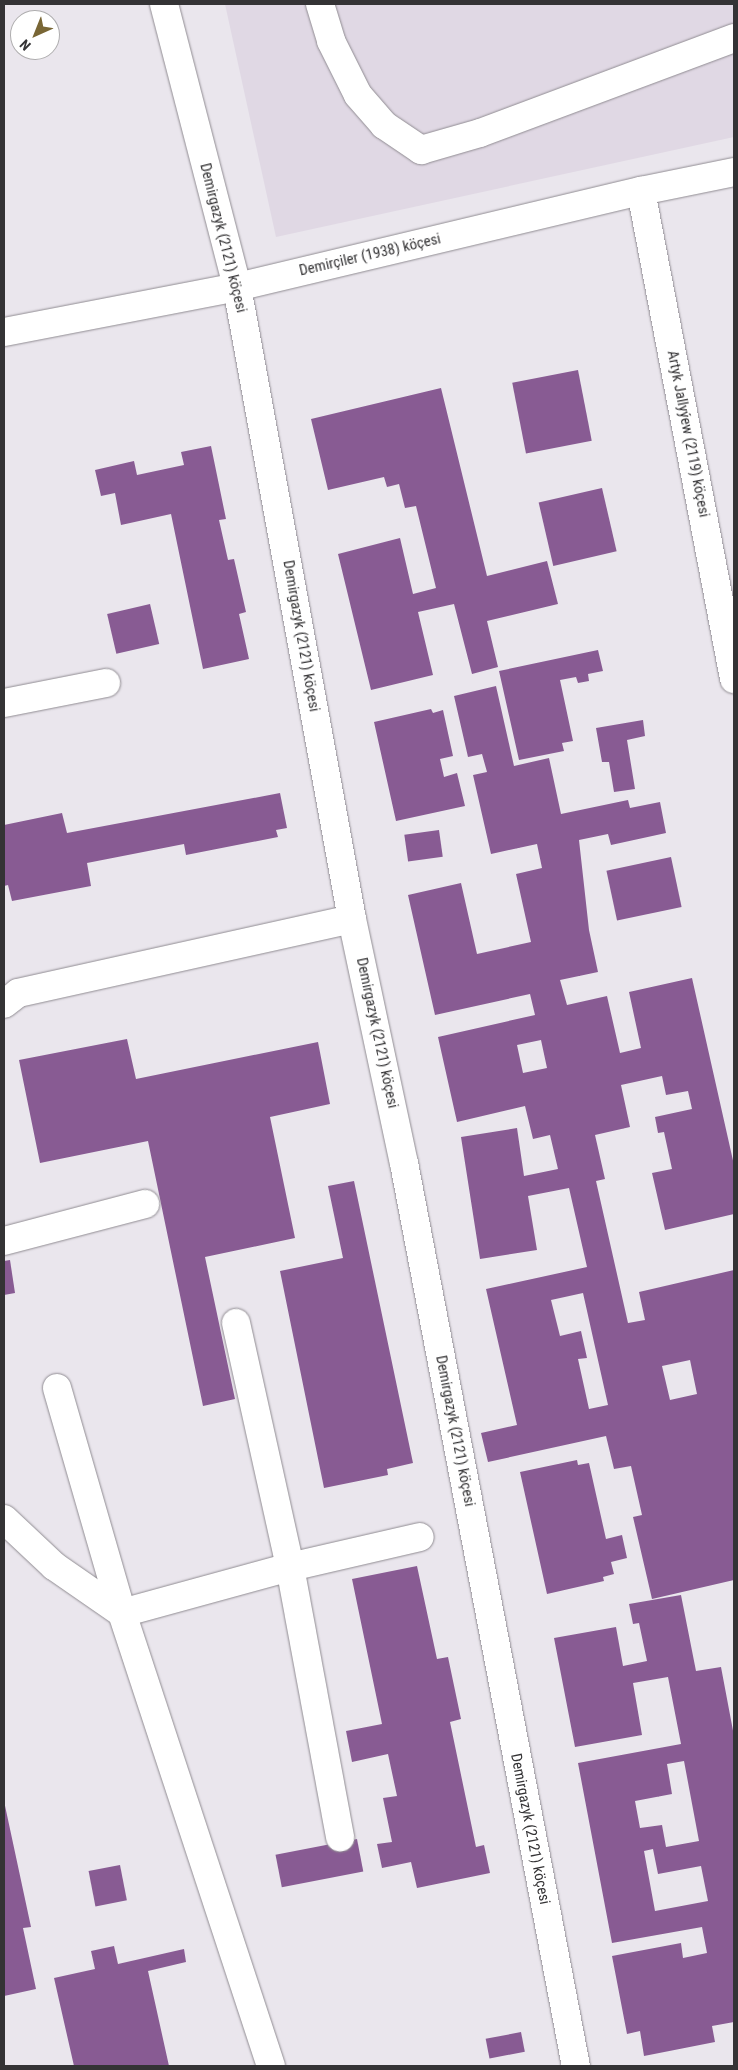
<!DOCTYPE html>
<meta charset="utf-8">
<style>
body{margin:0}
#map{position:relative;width:738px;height:2070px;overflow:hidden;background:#eae6ed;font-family:"Roboto Condensed",sans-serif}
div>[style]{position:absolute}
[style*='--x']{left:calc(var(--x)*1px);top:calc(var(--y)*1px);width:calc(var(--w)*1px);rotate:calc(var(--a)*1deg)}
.built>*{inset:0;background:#e0d8e4}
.building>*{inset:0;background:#885b93;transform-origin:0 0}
.roads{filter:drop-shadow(0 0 1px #908c92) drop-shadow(0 0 1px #908c92)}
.minor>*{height:28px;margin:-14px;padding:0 14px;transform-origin:14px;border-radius:14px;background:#fff}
span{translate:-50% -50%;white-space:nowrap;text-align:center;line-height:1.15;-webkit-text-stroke:5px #fff;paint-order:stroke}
.street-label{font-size:15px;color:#343335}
.frame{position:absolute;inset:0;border:5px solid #343335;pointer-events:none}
.north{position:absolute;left:10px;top:10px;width:50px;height:50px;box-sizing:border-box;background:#fff;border:1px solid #aeadae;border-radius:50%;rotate:224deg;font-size:14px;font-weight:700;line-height:20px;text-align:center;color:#343335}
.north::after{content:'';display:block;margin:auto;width:18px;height:22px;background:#796635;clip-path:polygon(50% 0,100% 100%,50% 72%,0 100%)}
</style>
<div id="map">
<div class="built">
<i style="clip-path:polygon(225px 4px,734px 4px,734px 137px,276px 237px)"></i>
</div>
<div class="building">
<i style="left:578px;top:370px;width:72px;height:67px;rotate:79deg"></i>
<i style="clip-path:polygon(441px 388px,487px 576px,547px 561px,558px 604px,487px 621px,498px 667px,472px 674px,454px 604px,418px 612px,433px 675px,371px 690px,338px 554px,400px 538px,413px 594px,436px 588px,416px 506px,405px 508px,399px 484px,387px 487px,384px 477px,328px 490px,311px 419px)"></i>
<i style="clip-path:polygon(211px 446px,226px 519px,219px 520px,228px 560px,234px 559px,246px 612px,239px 614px,249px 659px,203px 669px,171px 514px,121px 525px,115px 493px,101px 496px,95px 470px,134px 461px,137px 475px,184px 465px,181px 452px)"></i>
<i style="left:602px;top:488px;width:65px;height:65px;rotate:77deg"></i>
<i style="left:150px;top:604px;width:41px;height:44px;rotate:77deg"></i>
<i style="clip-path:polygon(598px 650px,603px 671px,588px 674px,589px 681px,578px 683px,576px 677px,560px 680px,573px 741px,562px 743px,564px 751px,519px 760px,499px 671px)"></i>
<i style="clip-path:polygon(evenodd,496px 686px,514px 766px,549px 758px,561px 814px,628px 800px,630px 808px,660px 802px,666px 833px,611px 845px,608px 834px,579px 840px,589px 930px,598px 972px,560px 980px,567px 1005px,607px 996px,620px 1053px,641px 1048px,629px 992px,692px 978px,734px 1165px,734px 1214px,665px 1230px,652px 1173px,672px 1169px,664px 1132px,658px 1133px,655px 1117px,692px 1109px,688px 1091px,666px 1095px,662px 1076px,621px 1085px,630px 1127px,595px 1135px,605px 1179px,596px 1181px,628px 1323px,645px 1320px,639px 1292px,734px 1270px,734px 1580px,652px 1599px,633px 1517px,642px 1515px,631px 1466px,614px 1469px,606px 1436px,488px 1462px,481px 1433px,517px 1425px,486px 1289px,587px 1267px,569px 1188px,528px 1196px,537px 1250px,480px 1259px,461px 1137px,517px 1128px,524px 1176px,558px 1169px,550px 1135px,533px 1139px,525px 1106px,457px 1122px,438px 1037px,535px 1015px,530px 994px,435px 1015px,408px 895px,461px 883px,477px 954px,531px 942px,516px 874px,542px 868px,537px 844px,491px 854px,473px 775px,487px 772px,482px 754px,468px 757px,454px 696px,496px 686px,541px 1040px,547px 1068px,523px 1073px,517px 1045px,541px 1040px,496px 686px,583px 1293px,608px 1405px,589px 1409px,578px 1359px,587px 1358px,581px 1331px,560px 1336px,551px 1300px,583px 1293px,496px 686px,690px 1360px,697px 1394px,670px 1400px,662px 1366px,690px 1360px)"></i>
<i style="clip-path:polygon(431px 709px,433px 713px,443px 710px,453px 756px,440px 759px,444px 777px,457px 773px,465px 806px,396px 821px,374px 722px)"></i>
<i style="clip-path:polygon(643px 720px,645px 736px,627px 740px,635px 789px,614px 792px,609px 762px,602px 762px,596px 728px)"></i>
<i style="clip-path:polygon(280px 793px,287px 828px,276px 830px,278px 837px,186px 855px,184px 844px,87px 863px,91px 886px,12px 901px,8px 885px,4px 886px,4px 825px,62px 813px,67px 833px)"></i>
<i style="left:439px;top:830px;width:27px;height:35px;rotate:82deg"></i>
<i style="left:671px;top:857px;width:51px;height:66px;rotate:78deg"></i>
<i style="clip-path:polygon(127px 1039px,136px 1079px,318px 1042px,330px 1104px,270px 1117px,295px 1238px,205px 1257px,235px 1399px,203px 1406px,148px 1141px,40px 1163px,19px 1060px)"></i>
<i style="clip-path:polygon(354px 1181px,413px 1463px,387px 1469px,388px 1475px,324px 1488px,280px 1271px,343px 1258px,328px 1186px)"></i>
<i style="clip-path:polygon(10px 1260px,15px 1293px,4px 1295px,4px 1261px)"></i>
<i style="clip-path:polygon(577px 1460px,578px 1465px,589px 1463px,606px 1539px,622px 1535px,627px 1558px,611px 1562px,614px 1574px,603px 1577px,604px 1581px,547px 1594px,520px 1472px)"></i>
<i style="clip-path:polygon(417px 1566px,437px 1659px,448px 1657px,461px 1719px,450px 1722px,476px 1847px,484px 1845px,490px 1873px,417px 1888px,411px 1862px,382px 1868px,377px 1844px,392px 1842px,383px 1798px,397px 1796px,388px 1754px,352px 1762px,346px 1731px,382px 1724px,352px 1579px)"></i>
<i style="clip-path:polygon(evenodd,681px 1595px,696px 1671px,721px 1667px,734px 1736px,734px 2022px,712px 2026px,715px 2042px,644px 2056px,640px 2031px,627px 2034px,612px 1956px,681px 1943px,683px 1958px,707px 1953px,702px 1927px,612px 1943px,578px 1763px,681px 1744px,668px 1677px,633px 1683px,642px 1735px,575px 1747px,554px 1638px,616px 1627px,623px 1666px,647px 1661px,639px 1623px,633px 1624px,629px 1604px,681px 1595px,684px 1761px,699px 1841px,666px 1847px,662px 1825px,640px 1828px,635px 1801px,672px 1794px,667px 1764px,684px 1761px,681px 1595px,653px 1849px,658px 1874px,701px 1866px,708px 1901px,655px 1911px,644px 1851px,653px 1849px)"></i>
<i style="clip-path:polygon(4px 1801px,31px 1927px,23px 1928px,36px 1989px,4px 1996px)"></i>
<i style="left:357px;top:1839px;width:33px;height:83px;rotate:79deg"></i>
<i style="left:120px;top:1865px;width:36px;height:32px;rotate:79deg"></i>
<i style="clip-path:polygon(114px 1946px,118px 1964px,184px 1949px,186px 1962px,148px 1971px,169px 2066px,74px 2066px,54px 1978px,95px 1969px,91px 1951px)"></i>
<i style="left:521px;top:2032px;width:20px;height:36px;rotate:79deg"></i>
</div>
<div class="roads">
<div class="minor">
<i style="--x:164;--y:4;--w:292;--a:75.5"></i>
<i style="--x:237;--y:287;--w:642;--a:79.69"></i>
<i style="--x:352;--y:919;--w:249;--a:78"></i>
<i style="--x:404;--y:1163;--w:919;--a:79.22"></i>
<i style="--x:320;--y:4;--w:39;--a:73"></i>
<i style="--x:331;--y:41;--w:60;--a:63.4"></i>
<i style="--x:358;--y:95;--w:40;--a:49"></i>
<i style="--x:384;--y:125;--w:45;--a:34"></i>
<i style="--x:421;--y:150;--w:61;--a:-16.1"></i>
<i style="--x:480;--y:133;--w:271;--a:-20.5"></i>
<i style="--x:641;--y:191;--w:497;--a:79.2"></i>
<i style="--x:4;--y:332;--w:237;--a:-10.9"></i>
<i style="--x:237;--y:287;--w:415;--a:-13.4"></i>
<i style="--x:641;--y:191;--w:95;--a:-11.5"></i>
<i style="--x:4;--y:703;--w:104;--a:-11.1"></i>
<i style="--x:4;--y:1004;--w:18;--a:-38"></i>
<i style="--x:18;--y:993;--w:342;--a:-12.5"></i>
<i style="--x:4;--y:1241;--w:146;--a:-14.7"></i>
<i style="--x:236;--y:1323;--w:250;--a:77.5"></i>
<i style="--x:290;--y:1567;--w:275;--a:79.5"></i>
<i style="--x:57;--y:1388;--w:234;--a:73.9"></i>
<i style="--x:122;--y:1613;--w:174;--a:-15.3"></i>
<i style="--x:290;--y:1567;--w:133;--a:-13"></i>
<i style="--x:4;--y:1519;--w:69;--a:43.2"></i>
<i style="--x:54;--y:1566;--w:83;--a:34.7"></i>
<i style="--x:122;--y:1613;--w:477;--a:71.8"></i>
</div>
</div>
<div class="street-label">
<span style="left:223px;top:238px;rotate:76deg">Demirgazyk (2121) köçesi</span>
<span style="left:370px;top:255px;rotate:-13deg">Demirçiler (1938) köçesi</span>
<span style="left:688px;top:434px;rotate:79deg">Artyk Jallyýew (2119) köçesi</span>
<span style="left:301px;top:636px;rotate:80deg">Demirgazyk (2121) köçesi</span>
<span style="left:377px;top:1033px;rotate:78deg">Demirgazyk (2121) köçesi</span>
<span style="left:455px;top:1431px;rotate:79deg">Demirgazyk (2121) köçesi</span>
<span style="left:530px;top:1829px;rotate:79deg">Demirgazyk (2121) köçesi</span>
</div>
<div class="frame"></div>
<div class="north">N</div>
</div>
